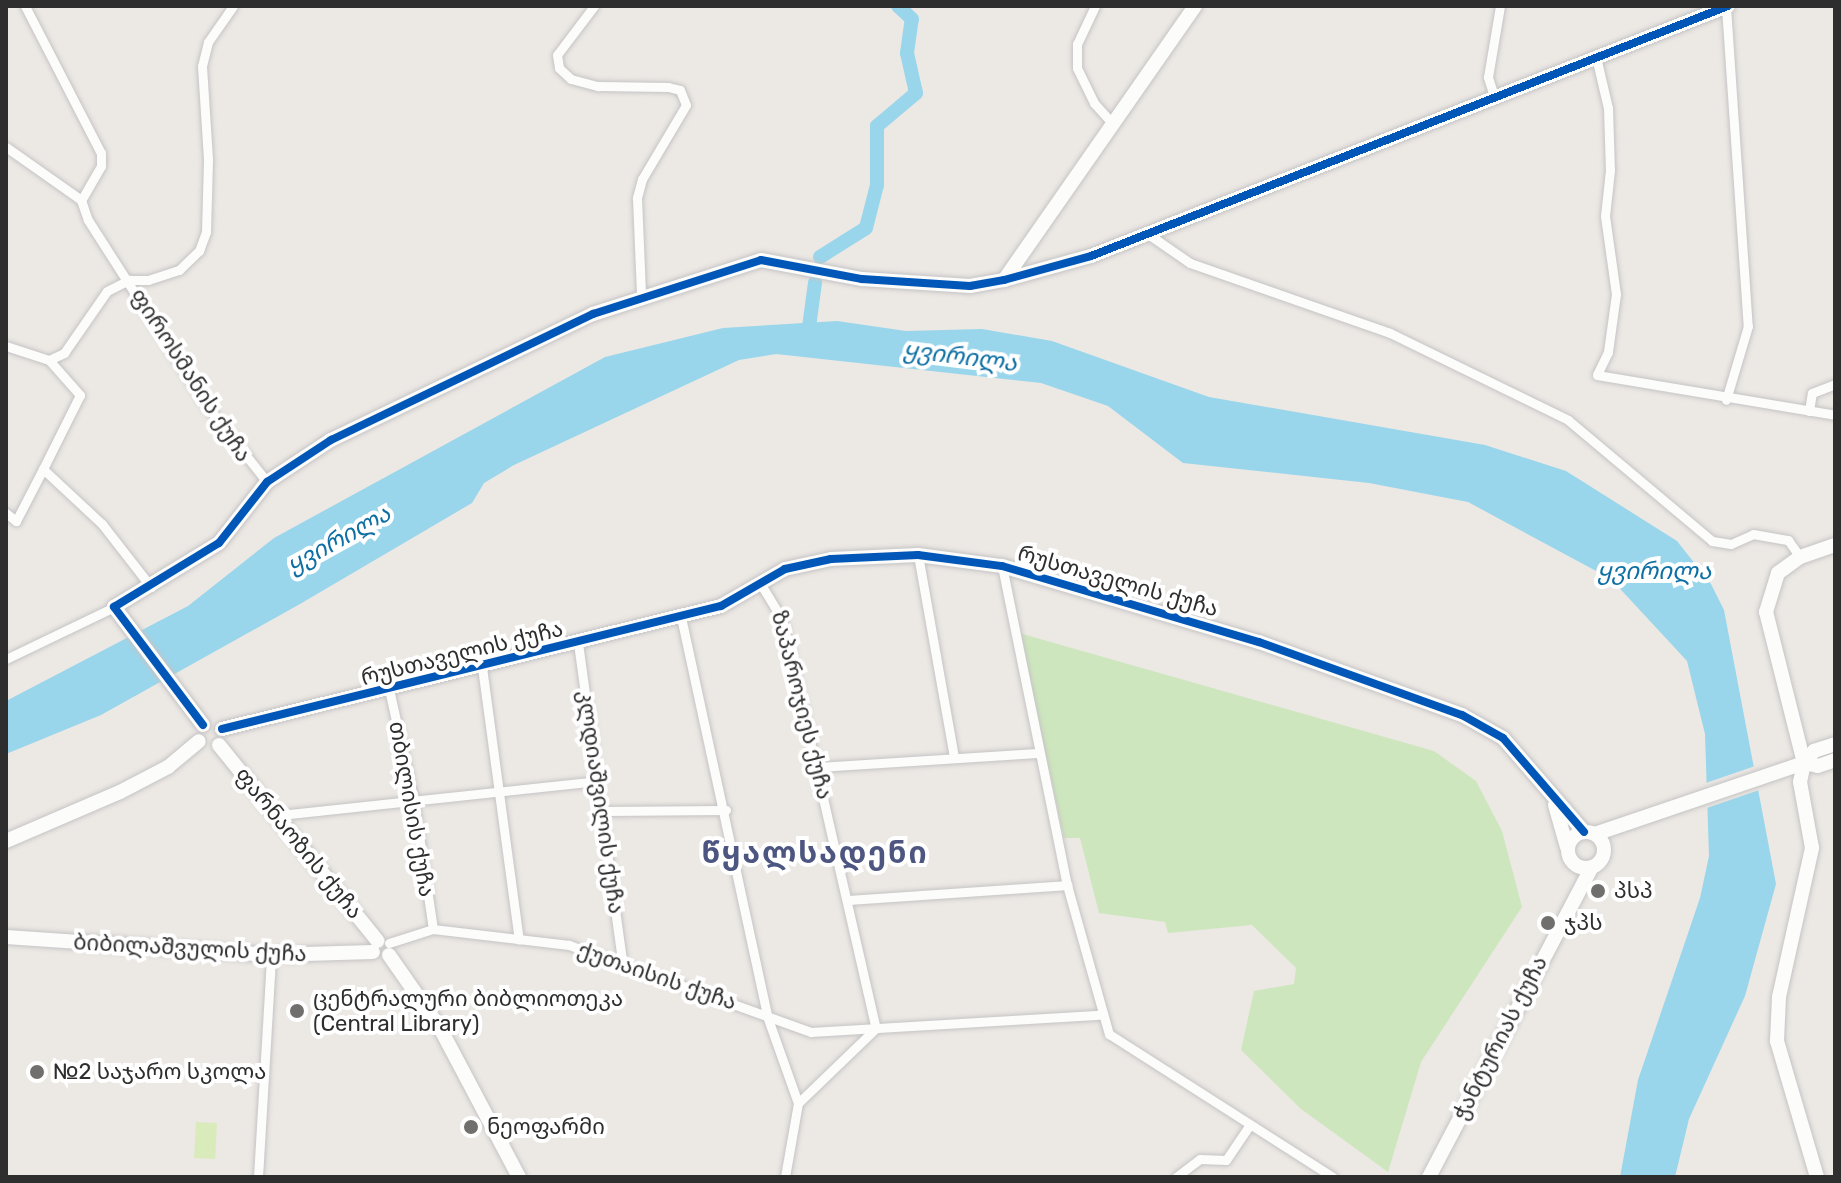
<!DOCTYPE html>
<meta charset="utf-8">
<style>
body{margin:0}
#map{position:relative;width:1841px;height:1183px;overflow:hidden;background:#ece8e4;font-family:Rubik,"Noto Sans Georgian",sans-serif}
div>[style]{position:absolute}
[style*='--x']{left:calc(var(--x)*1px);top:calc(var(--y)*1px);width:calc(var(--w)*1px);rotate:calc(var(--a)*1deg)}
.green>*{inset:0;background:#cee6be}
.pitch>*{inset:0;background:#d9eabb;transform-origin:0 0}
.water>*{inset:0;background:#99d6ec}
.pier>*{inset:0;background:#ece8e4}
.river>*{height:14px;margin:-7px;padding:0 7px;transform-origin:7px;border-radius:7px;background:#99d6ec}
.roads{filter:drop-shadow(0 0 2px #c5c4c5) drop-shadow(0 0 2px #c5c4c5)}
.street>*{height:9px;margin:-4.5px;padding:0 4.5px;transform-origin:4.5px;border-radius:4.5px;background:#fcfcfb}
.secondary>*{height:14px;margin:-7px;padding:0 7px;transform-origin:7px;border-radius:7px;background:#fcfcfb}
.secondary>.ring{margin:-7px;padding:0;box-sizing:content-box;background:none;border:14px solid #fcfcfb;border-radius:50%}
.cycleway>*{height:8px;margin:-4px;padding:0 4px;transform-origin:4px;border-radius:4px;background:#0057b8}
.dots>*{width:22px;height:22px;translate:-50% -50%;box-sizing:border-box;border:4px solid #fff;border-radius:50%}
span{translate:-50% -50%;white-space:nowrap;text-align:center;line-height:1.15;-webkit-text-stroke:8px #fff;paint-order:stroke}
.street-label{font-size:22px;color:#2e2e2e}
.poi-label{font-size:22px;color:#2e2e2e}
.left{translate:0 -50%;text-align:left}
.water-label{font-size:24px;color:#0d6fa3;font-style:italic}
.district-label{font-size:30px;color:#4d5680;font-weight:700;letter-spacing:2px}
.frame{position:absolute;inset:0;border:8px solid #2e2e2e;pointer-events:none}
</style>
<div id="map">
<div class="green">
<i style="clip-path:polygon(1019px 633px,1434px 751px,1476px 781px,1502px 831px,1522px 907px,1421px 1062px,1388px 1172px,1301px 1109px,1241px 1050px,1254px 991px,1294px 984px,1296px 968px,1252px 925px,1168px 933px,1165px 922px,1099px 913px,1080px 838px,1064px 838px)"></i>
</div>
<div class="pitch">
<i style="left:196px;top:1122px;width:21px;height:36px;rotate:3deg"></i>
</div>
<div class="water">
<i style="clip-path:polygon(837px 321px,906px 331px,982px 329px,1052px 341px,1209px 397px,1485px 445px,1566px 471px,1677px 541px,1711px 584px,1724px 610px,1776px 884px,1745px 996px,1689px 1119px,1675px 1177px,1620px 1177px,1638px 1080px,1700px 898px,1709px 856px,1705px 734px,1687px 661px,1611px 579px,1468px 502px,1369px 483px,1183px 463px,1108px 406px,1041px 383px,776px 354px,739px 360px,514px 465px,484px 483px,472px 503px,300px 604px,101px 715px,6px 754px,6px 701px,188px 606px,274px 538px,605px 357px,723px 328px)"></i>
</div>
<div class="pier">
<i style="clip-path:polygon(1761px 764px,1765px 788px,1701px 810px,1700px 785px)"></i>
</div>
<div class="river">
<i style="--x:820;--y:257;--w:54;--a:-32.2"></i>
<i style="--x:866;--y:228;--w:44;--a:-75.7"></i>
<i style="--x:877;--y:185;--w:59;--a:-90"></i>
<i style="--x:877;--y:126;--w:51;--a:-40.2"></i>
<i style="--x:916;--y:93;--w:41;--a:-102.7"></i>
<i style="--x:907;--y:53;--w:34;--a:-82"></i>
<i style="--x:912;--y:19;--w:19;--a:-137"></i>
<i style="--x:807;--y:342;--w:60;--a:-82.3"></i>
</div>
<div class="roads">
<div class="street">
<i style="--x:25;--y:6;--w:165;--a:62.7"></i>
<i style="--x:101;--y:153;--w:13;--a:90"></i>
<i style="--x:101;--y:166;--w:39;--a:120"></i>
<i style="--x:81;--y:200;--w:21;--a:71"></i>
<i style="--x:88;--y:220;--w:221;--a:57.4"></i>
<i style="--x:207;--y:406;--w:97;--a:51.7"></i>
<i style="--x:594;--y:6;--w:61;--a:127.1"></i>
<i style="--x:557;--y:55;--w:13;--a:81"></i>
<i style="--x:559;--y:68;--w:16;--a:43"></i>
<i style="--x:571;--y:79;--w:28;--a:15"></i>
<i style="--x:598;--y:86;--w:70;--a:0.8"></i>
<i style="--x:668;--y:87;--w:12;--a:14"></i>
<i style="--x:680;--y:90;--w:16;--a:68"></i>
<i style="--x:686;--y:105;--w:86;--a:120.7"></i>
<i style="--x:642;--y:179;--w:20;--a:105"></i>
<i style="--x:637;--y:198;--w:97;--a:87.6"></i>
<i style="--x:1095;--y:6;--w:42;--a:115.3"></i>
<i style="--x:1077;--y:44;--w:24;--a:90"></i>
<i style="--x:1077;--y:68;--w:39;--a:64"></i>
<i style="--x:1094;--y:103;--w:28;--a:48"></i>
<i style="--x:1726;--y:7;--w:320;--a:86.1"></i>
<i style="--x:1748;--y:326;--w:77;--a:106.6"></i>
<i style="--x:1596;--y:57;--w:52;--a:76.8"></i>
<i style="--x:1608;--y:108;--w:62;--a:88.2"></i>
<i style="--x:1610;--y:170;--w:46;--a:96.2"></i>
<i style="--x:1605;--y:216;--w:79;--a:82"></i>
<i style="--x:1616;--y:294;--w:59;--a:97.9"></i>
<i style="--x:1608;--y:352;--w:25;--a:116"></i>
<i style="--x:1597;--y:375;--w:241;--a:9.5"></i>
<i style="--x:1494;--y:96;--w:20;--a:-108"></i>
<i style="--x:1488;--y:77;--w:72;--a:-80.4"></i>
<i style="--x:6;--y:147;--w:92;--a:35.2"></i>
<i style="--x:1148;--y:234;--w:51;--a:34.6"></i>
<i style="--x:1190;--y:263;--w:212;--a:19.3"></i>
<i style="--x:1390;--y:333;--w:198;--a:26"></i>
<i style="--x:1568;--y:420;--w:188;--a:40"></i>
<i style="--x:1712;--y:541;--w:19;--a:9"></i>
<i style="--x:1731;--y:544;--w:24;--a:-24"></i>
<i style="--x:1753;--y:534;--w:36;--a:10"></i>
<i style="--x:1788;--y:540;--w:21;--a:55"></i>
<i style="--x:6;--y:346;--w:45;--a:18"></i>
<i style="--x:49;--y:360;--w:17;--a:-25"></i>
<i style="--x:64;--y:353;--w:75;--a:-55.3"></i>
<i style="--x:107;--y:291;--w:25;--a:-27"></i>
<i style="--x:129;--y:280;--w:19;--a:0"></i>
<i style="--x:148;--y:280;--w:33;--a:-18"></i>
<i style="--x:179;--y:270;--w:28;--a:-44"></i>
<i style="--x:199;--y:251;--w:20;--a:-70"></i>
<i style="--x:206;--y:232;--w:73;--a:-88.4"></i>
<i style="--x:208;--y:159;--w:93;--a:-93.7"></i>
<i style="--x:202;--y:66;--w:25;--a:-76"></i>
<i style="--x:208;--y:42;--w:44;--a:-55.2"></i>
<i style="--x:49;--y:360;--w:47;--a:48.5"></i>
<i style="--x:80;--y:395;--w:83;--a:116.6"></i>
<i style="--x:43;--y:469;--w:81;--a:43"></i>
<i style="--x:102;--y:524;--w:80;--a:52.1"></i>
<i style="--x:1809;--y:411;--w:18;--a:-81"></i>
<i style="--x:1812;--y:393;--w:25;--a:-21"></i>
<i style="--x:6;--y:513;--w:13;--a:39"></i>
<i style="--x:16;--y:521;--w:59;--a:-62.6"></i>
<i style="--x:918;--y:555;--w:206;--a:79.9"></i>
<i style="--x:1002;--y:566;--w:326;--a:78.5"></i>
<i style="--x:1067;--y:885;--w:155;--a:74.3"></i>
<i style="--x:1109;--y:1034;--w:266;--a:32.6"></i>
<i style="--x:760;--y:583;--w:42;--a:58.6"></i>
<i style="--x:782;--y:619;--w:420;--a:77.1"></i>
<i style="--x:876;--y:1028;--w:108;--a:136.1"></i>
<i style="--x:798;--y:1103;--w:75;--a:100"></i>
<i style="--x:681;--y:617;--w:408;--a:77.8"></i>
<i style="--x:767;--y:1016;--w:92;--a:70.4"></i>
<i style="--x:578;--y:643;--w:320;--a:82.1"></i>
<i style="--x:6;--y:659;--w:120;--a:-25.7"></i>
<i style="--x:482;--y:667;--w:275;--a:82.3"></i>
<i style="--x:389;--y:689;--w:116;--a:77.5"></i>
<i style="--x:414;--y:802;--w:128;--a:81.5"></i>
<i style="--x:819;--y:767;--w:218;--a:-3.7"></i>
<i style="--x:604;--y:811;--w:122;--a:-0.5"></i>
<i style="--x:280;--y:815;--w:321;--a:-6.1"></i>
<i style="--x:849;--y:900;--w:219;--a:-3.9"></i>
<i style="--x:389;--y:943;--w:46;--a:-17.7"></i>
<i style="--x:433;--y:929;--w:137;--a:6.7"></i>
<i style="--x:569;--y:945;--w:257;--a:19.8"></i>
<i style="--x:811;--y:1032;--w:289;--a:-3.4"></i>
<i style="--x:258;--y:1177;--w:222;--a:-86.6"></i>
<i style="--x:1176;--y:1177;--w:30;--a:-37"></i>
<i style="--x:1200;--y:1159;--w:26;--a:2"></i>
<i style="--x:1226;--y:1160;--w:41;--a:-55.9"></i>
</div>
<div class="secondary">
<i style="--x:1004;--y:280;--w:334;--a:-55.1"></i>
<i style="--x:203;--y:725;--w:148;--a:-127"></i>
<i style="--x:114;--y:607;--w:123;--a:-31.4"></i>
<i style="--x:219;--y:543;--w:78;--a:-51.8"></i>
<i style="--x:267;--y:482;--w:77;--a:-33.3"></i>
<i style="--x:331;--y:440;--w:291;--a:-25.7"></i>
<i style="--x:593;--y:314;--w:176;--a:-17.8"></i>
<i style="--x:761;--y:260;--w:103;--a:10.7"></i>
<i style="--x:862;--y:279;--w:108;--a:3.7"></i>
<i style="--x:970;--y:286;--w:35;--a:-10"></i>
<i style="--x:1004;--y:280;--w:90;--a:-15.4"></i>
<i style="--x:1091;--y:256;--w:684;--a:-21.43"></i>
<i style="--x:222;--y:729;--w:514;--a:-13.85"></i>
<i style="--x:721;--y:606;--w:74;--a:-30"></i>
<i style="--x:785;--y:569;--w:47;--a:-12.3"></i>
<i style="--x:831;--y:559;--w:87;--a:-2.6"></i>
<i style="--x:918;--y:555;--w:85;--a:7.5"></i>
<i style="--x:1002;--y:566;--w:268;--a:16.5"></i>
<i style="--x:1259;--y:642;--w:216;--a:19.8"></i>
<i style="--x:1462;--y:715;--w:47;--a:29.3"></i>
<i style="--x:1503;--y:738;--w:124;--a:49.2"></i>
<i style="--x:219;--y:745;--w:252;--a:51"></i>
<i style="--x:1804;--y:763;--w:14;--a:12"></i>
<i style="--x:1818;--y:766;--w:18;--a:-19"></i>
<i style="--x:1555;--y:805;--w:44;--a:74.1"></i>
<i class="ring" style="left:1568px;top:832px;width:22px;height:22px"></i>
<i style="--x:1595;--y:834;--w:221;--a:-18.8"></i>
<i style="--x:1804;--y:763;--w:16;--a:-50"></i>
<i style="--x:1814;--y:751;--w:22;--a:-18"></i>
<i style="--x:6;--y:841;--w:124;--a:-23.3"></i>
<i style="--x:120;--y:792;--w:54;--a:-27.5"></i>
<i style="--x:168;--y:767;--w:40;--a:-40"></i>
<i style="--x:6;--y:937;--w:266;--a:3.9"></i>
<i style="--x:271;--y:955;--w:102;--a:-1.7"></i>
<i style="--x:389;--y:955;--w:89;--a:55.1"></i>
<i style="--x:440;--y:1028;--w:169;--a:62.1"></i>
<i style="--x:1429;--y:1177;--w:350;--a:-62.3"></i>
<i style="--x:1817;--y:1177;--w:142;--a:-106.4"></i>
<i style="--x:1777;--y:1041;--w:44;--a:-87.4"></i>
<i style="--x:1779;--y:997;--w:153;--a:-77.5"></i>
<i style="--x:1812;--y:848;--w:67;--a:-100.3"></i>
<i style="--x:1800;--y:782;--w:19;--a:-78"></i>
<i style="--x:1804;--y:763;--w:156;--a:-104.1"></i>
<i style="--x:1766;--y:612;--w:41;--a:-72.9"></i>
<i style="--x:1778;--y:573;--w:27;--a:-36"></i>
<i style="--x:1800;--y:557;--w:37;--a:-19"></i>
</div>
</div>
<div class="cycleway">
<i style="--x:203;--y:725;--w:148;--a:-127"></i>
<i style="--x:114;--y:607;--w:123;--a:-31.4"></i>
<i style="--x:219;--y:543;--w:78;--a:-51.8"></i>
<i style="--x:267;--y:482;--w:77;--a:-33.3"></i>
<i style="--x:331;--y:440;--w:291;--a:-25.7"></i>
<i style="--x:593;--y:314;--w:176;--a:-17.8"></i>
<i style="--x:761;--y:260;--w:103;--a:10.7"></i>
<i style="--x:862;--y:279;--w:108;--a:3.7"></i>
<i style="--x:970;--y:286;--w:35;--a:-10"></i>
<i style="--x:1004;--y:280;--w:90;--a:-15.4"></i>
<i style="--x:1091;--y:256;--w:684;--a:-21.43"></i>
<i style="--x:222;--y:729;--w:514;--a:-13.85"></i>
<i style="--x:721;--y:606;--w:74;--a:-30"></i>
<i style="--x:785;--y:569;--w:47;--a:-12.3"></i>
<i style="--x:831;--y:559;--w:87;--a:-2.6"></i>
<i style="--x:918;--y:555;--w:85;--a:7.5"></i>
<i style="--x:1002;--y:566;--w:268;--a:16.5"></i>
<i style="--x:1259;--y:642;--w:216;--a:19.8"></i>
<i style="--x:1462;--y:715;--w:47;--a:29.3"></i>
<i style="--x:1503;--y:738;--w:124;--a:49.2"></i>
</div>
<div class="dots">
<i style="left:1598px;top:891px;background:#706f6e"></i>
<i style="left:1548px;top:923px;background:#706f6e"></i>
<i style="left:297px;top:1011px;background:#706f6e"></i>
<i style="left:37px;top:1072px;background:#706f6e"></i>
<i style="left:471px;top:1127px;background:#706f6e"></i>
</div>
<div class="street-label">
<span style="left:191px;top:375px;rotate:57deg">ფიროსმანის ქუჩა</span>
<span style="left:1118px;top:581px;rotate:16deg">რუსთაველის ქუჩა</span>
<span style="left:462px;top:653px;rotate:-14deg">რუსთაველის ქუჩა</span>
<span style="left:802px;top:705px;rotate:76deg">ზაპაროჯიეს ქუჩა</span>
<span style="left:601px;top:802px;rotate:82deg">კლდიაშვილის ქუჩა</span>
<span style="left:412px;top:809px;rotate:80deg">თბილისის ქუჩა</span>
<span style="left:299px;top:843px;rotate:51deg">ფარნაოზის ქუჩა</span>
<span style="left:190px;top:948px;rotate:3deg">ბიბილაშვულის ქუჩა</span>
<span style="left:657px;top:976px;rotate:19deg">ქუთაისის ქუჩა</span>
<span style="left:1500px;top:1038px;rotate:-63deg">ჭანტურიას ქუჩა</span>
</div>
<div class="poi-label">
<span class="left" style="left:1614px;top:891px">პსპ</span>
<span class="left" style="left:1564px;top:923px">ჯპს</span>
<span class="left" style="left:313px;top:1011px">ცენტრალური ბიბლიოთეკა<br>(Central Library)</span>
<span class="left" style="left:53px;top:1072px">№2 საჯარო სკოლა</span>
<span class="left" style="left:487px;top:1127px">ნეოფარმი</span>
</div>
<div class="water-label">
<span style="left:960px;top:357px;rotate:7deg">ყვირილა</span>
<span style="left:339px;top:540px;rotate:-29deg">ყვირილა</span>
<span style="left:1654px;top:572px">ყვირილა</span>
</div>
<div class="district-label">
<span style="left:815px;top:853px">წყალსადენი</span>
</div>
<div class="frame"></div>
</div>
